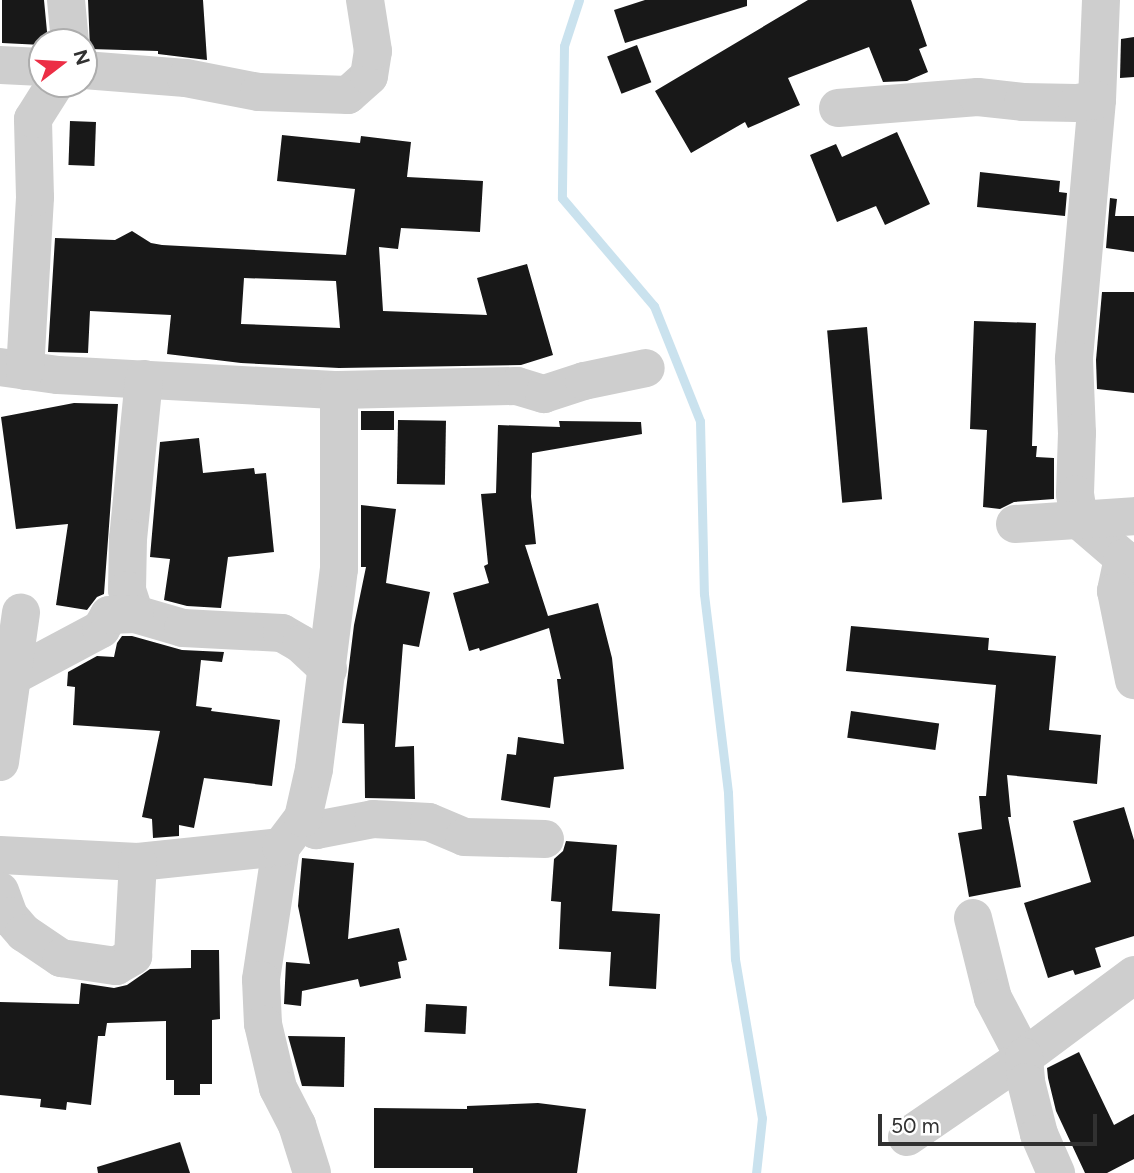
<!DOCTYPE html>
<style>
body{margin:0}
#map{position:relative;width:1134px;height:1173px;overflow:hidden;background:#fff;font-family:Figtree,sans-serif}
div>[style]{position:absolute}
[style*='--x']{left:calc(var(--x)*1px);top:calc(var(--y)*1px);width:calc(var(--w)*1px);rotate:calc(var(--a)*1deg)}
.stream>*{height:9px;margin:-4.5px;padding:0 4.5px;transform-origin:4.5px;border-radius:4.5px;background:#cae2ee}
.building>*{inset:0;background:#181818;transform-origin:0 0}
.minor>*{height:38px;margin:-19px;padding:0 19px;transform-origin:19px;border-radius:19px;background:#cecece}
span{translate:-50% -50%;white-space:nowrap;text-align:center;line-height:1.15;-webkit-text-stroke:7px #fff;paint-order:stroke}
.north{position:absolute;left:28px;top:28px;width:70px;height:70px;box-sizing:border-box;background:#fff;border:2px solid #adadad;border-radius:50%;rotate:73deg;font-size:19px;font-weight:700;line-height:28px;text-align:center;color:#313131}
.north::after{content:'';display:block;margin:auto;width:24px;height:32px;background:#ec2e45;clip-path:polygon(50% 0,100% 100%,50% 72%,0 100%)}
.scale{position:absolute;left:878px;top:1114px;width:219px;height:32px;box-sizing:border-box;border:4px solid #313131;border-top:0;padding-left:9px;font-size:21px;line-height:24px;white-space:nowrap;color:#313131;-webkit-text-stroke:5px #fff;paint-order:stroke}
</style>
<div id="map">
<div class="stream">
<i style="--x:579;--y:0;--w:48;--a:108.1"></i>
<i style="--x:564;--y:46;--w:152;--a:90.8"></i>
<i style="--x:562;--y:198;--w:142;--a:49.6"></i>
<i style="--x:654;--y:306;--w:124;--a:68.2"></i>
<i style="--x:700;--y:421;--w:173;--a:88.7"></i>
<i style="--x:704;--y:594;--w:200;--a:83.1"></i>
<i style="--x:728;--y:793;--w:166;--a:87.6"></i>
<i style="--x:735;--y:959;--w:161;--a:80.4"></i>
<i style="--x:762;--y:1118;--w:55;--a:96.2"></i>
</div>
<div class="building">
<i style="clip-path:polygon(2px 0,44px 0,48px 42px,42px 42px,42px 45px,2px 43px)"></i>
<i style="clip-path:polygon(88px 0,203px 0,207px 60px,158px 54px,158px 51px,90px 49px)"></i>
<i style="clip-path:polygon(645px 0,747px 0,747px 6px,625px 43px,614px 10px)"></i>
<i style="clip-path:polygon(808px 0,911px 0,927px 46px,919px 49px,928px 72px,907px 81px,883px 82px,869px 47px,788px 78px,800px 105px,748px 128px,745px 122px,691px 153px,655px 91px)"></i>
<i style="clip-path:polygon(1134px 37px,1134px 77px,1120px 78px,1121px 39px)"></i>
<i style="left:637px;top:45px;width:40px;height:32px;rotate:69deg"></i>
<i style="left:70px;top:121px;width:26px;height:44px;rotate:2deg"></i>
<i style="clip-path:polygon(897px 132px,930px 204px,885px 225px,876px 206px,837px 222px,810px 155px,836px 144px,842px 157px)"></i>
<i style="clip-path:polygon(evenodd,282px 135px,360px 143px,361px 136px,411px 142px,407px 177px,483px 181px,480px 232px,401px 228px,398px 249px,379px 247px,383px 311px,487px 315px,477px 278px,527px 264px,553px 355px,521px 365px,339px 368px,241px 363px,167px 354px,171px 315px,90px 311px,88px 353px,48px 352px,55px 238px,115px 240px,132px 231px,151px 243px,162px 245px,346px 255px,355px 189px,277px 181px,282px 135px,244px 278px,336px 281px,340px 328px,241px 324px,244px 278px)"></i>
<i style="clip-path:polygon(980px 172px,1060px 181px,1059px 192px,1067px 193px,1065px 216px,977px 207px)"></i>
<i style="clip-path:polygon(1110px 198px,1117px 199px,1115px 216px,1134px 216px,1134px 252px,1106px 248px)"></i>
<i style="clip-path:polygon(1102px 292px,1134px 292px,1134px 393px,1097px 389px,1096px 360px)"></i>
<i style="clip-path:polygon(974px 321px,1036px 323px,1032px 446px,1037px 446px,1036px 457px,1054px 458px,1054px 499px,1014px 502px,1000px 509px,983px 507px,987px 430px,970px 429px)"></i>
<i style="left:867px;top:327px;width:173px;height:40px;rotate:85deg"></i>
<i style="clip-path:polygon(74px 403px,118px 404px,104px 594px,97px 597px,87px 610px,56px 605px,68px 524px,16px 529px,1px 417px)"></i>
<i style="left:361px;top:411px;width:33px;height:19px"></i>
<i style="left:398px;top:420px;width:48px;height:64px;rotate:1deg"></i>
<i style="clip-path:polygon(559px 421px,641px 422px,642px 434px,532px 453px,531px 497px,536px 544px,525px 545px,548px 616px,598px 603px,612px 658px,624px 769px,554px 777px,550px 808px,501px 800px,507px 754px,516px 755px,518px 737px,564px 744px,557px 679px,561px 679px,549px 628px,480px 651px,479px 648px,469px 651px,453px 593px,489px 583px,484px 566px,488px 564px,481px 494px,496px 493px,498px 425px,560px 427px)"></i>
<i style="clip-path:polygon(199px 438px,203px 473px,254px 468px,255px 474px,266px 473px,274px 552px,228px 557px,221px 608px,187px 606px,164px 600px,170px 559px,150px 557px,160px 442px)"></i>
<i style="clip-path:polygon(361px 505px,396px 509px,386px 583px,430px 592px,419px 647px,403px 644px,395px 747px,414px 746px,415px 799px,365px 798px,364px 724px,342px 723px,354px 625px,366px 567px,361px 567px)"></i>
<i style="clip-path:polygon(851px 626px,989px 638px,988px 650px,1056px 656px,1049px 730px,1101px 735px,1097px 784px,1007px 775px,1011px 817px,1008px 817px,1021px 887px,969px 897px,958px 833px,982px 829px,979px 796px,986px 796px,996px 685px,846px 671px)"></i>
<i style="clip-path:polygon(122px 636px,132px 636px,182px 650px,224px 652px,222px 662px,201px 660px,196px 706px,212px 708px,211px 711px,280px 720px,272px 786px,204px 778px,194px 828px,179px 825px,179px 836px,153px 838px,152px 819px,142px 817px,160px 731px,73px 725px,75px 687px,67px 686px,68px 672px,97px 656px,114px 657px,117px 643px)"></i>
<i style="left:851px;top:711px;width:89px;height:27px;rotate:8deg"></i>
<i style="clip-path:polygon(1124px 807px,1134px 840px,1134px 936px,1095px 948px,1101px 967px,1075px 975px,1073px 970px,1048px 978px,1024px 903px,1091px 882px,1073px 821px)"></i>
<i style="clip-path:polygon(566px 841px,617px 845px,612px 911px,660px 914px,656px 989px,609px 986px,611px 952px,559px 949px,561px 902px,551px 901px,554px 859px,563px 851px)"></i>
<i style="clip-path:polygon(302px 858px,354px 863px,348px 939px,399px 928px,407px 960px,398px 962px,401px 978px,360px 987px,358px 979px,302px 991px,301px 1006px,284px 1004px,286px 962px,310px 964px,298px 906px)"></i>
<i style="clip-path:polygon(191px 950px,219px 950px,220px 1019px,212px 1020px,212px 1084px,200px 1084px,200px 1095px,174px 1095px,174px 1080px,166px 1080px,166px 1021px,107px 1023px,105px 1036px,98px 1036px,91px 1105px,67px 1102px,66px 1110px,40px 1107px,41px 1099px,0 1095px,0 1002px,79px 1004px,81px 983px,114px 988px,127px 985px,150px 969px,191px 968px)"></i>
<i style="left:426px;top:1004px;width:41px;height:28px;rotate:3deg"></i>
<i style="clip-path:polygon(288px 1036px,345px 1037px,344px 1087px,302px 1086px)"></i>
<i style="clip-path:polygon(1079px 1052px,1114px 1125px,1134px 1114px,1134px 1159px,1107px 1173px,1085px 1173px,1056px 1111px,1048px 1078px,1047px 1068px)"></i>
<i style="clip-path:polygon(538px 1103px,586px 1109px,577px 1173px,473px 1173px,473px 1168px,374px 1168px,374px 1108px,467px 1109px,467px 1106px)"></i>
<i style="clip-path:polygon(180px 1142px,190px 1173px,98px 1173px,97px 1167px)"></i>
</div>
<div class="minor">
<i style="--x:66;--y:0;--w:42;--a:84.6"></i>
<i style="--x:1101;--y:0;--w:100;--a:92.3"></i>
<i style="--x:1097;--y:100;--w:260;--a:95.1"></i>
<i style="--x:1074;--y:359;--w:74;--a:87.7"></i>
<i style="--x:1077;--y:433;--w:61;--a:91.9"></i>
<i style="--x:1075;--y:494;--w:26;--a:81"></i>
<i style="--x:1079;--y:520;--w:58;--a:40.8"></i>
<i style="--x:1123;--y:558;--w:34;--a:102"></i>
<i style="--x:1116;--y:591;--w:91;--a:78.6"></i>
<i style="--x:0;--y:65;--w:42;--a:2.7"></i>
<i style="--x:84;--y:70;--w:102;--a:4.5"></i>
<i style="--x:186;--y:78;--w:74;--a:10.9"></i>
<i style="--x:259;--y:92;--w:89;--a:1.9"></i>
<i style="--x:348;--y:95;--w:28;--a:-42"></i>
<i style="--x:369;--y:76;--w:25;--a:-81"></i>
<i style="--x:373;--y:51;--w:52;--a:-98.9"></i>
<i style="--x:838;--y:108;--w:140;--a:-4.5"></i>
<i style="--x:978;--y:97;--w:45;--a:6.3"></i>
<i style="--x:1023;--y:102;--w:54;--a:1.1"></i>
<i style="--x:1077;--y:103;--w:20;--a:-9"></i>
<i style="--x:0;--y:367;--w:59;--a:7.9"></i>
<i style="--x:58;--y:375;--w:281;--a:3.1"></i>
<i style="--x:339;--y:390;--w:178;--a:-1.3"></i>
<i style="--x:517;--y:386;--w:28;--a:17"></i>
<i style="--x:544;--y:394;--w:42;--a:-18"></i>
<i style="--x:584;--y:381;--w:63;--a:-11.8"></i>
<i style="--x:25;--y:371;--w:174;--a:-86.7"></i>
<i style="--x:35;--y:197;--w:78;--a:-91.5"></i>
<i style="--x:33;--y:119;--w:41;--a:-57.8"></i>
<i style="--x:144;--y:379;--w:160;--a:95.7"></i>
<i style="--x:128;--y:538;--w:52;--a:91.1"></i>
<i style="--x:127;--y:590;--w:25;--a:72"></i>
<i style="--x:135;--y:614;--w:50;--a:16.3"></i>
<i style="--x:183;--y:628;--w:99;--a:2.9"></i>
<i style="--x:282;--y:633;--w:22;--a:30"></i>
<i style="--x:301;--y:644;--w:37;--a:43"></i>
<i style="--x:1015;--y:524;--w:119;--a:-3.8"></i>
<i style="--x:13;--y:676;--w:100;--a:-28.1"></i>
<i style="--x:101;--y:629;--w:16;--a:-60"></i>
<i style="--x:109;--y:615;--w:26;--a:-2"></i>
<i style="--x:0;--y:762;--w:151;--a:-82"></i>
<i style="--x:303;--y:818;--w:18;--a:43"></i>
<i style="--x:316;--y:830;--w:58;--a:-10.9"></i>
<i style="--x:373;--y:819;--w:56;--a:3.1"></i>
<i style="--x:429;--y:822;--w:38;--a:23"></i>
<i style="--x:464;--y:837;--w:81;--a:1.4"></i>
<i style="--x:281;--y:847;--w:134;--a:98.6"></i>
<i style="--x:261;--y:980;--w:44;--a:87.4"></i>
<i style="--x:263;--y:1024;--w:66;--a:76.8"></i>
<i style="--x:278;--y:1088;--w:42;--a:62.8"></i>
<i style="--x:297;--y:1125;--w:50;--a:72.6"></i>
<i style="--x:0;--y:855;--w:138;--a:2.9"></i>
<i style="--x:138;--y:862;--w:144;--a:-6"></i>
<i style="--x:281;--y:847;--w:36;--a:-53"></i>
<i style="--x:303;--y:818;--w:50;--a:-77.3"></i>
<i style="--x:314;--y:769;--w:202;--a:-82.9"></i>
<i style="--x:339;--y:569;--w:179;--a:-90"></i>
<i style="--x:0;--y:891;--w:27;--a:70"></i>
<i style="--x:9;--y:916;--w:23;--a:49"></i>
<i style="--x:24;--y:933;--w:45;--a:34"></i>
<i style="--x:61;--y:958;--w:56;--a:8.3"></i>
<i style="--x:116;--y:966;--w:20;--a:-30"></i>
<i style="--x:133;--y:956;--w:94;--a:-87"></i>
<i style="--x:973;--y:918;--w:82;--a:76"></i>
<i style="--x:993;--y:998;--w:67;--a:62.3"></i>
<i style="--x:1024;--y:1057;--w:137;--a:-36.7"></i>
<i style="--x:907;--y:1137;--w:142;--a:-34.4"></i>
<i style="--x:1024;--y:1057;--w:25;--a:85"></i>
<i style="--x:1026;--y:1082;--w:54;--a:76"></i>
<i style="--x:1039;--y:1134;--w:43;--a:66.4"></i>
</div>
<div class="north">N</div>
<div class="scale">50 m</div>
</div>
